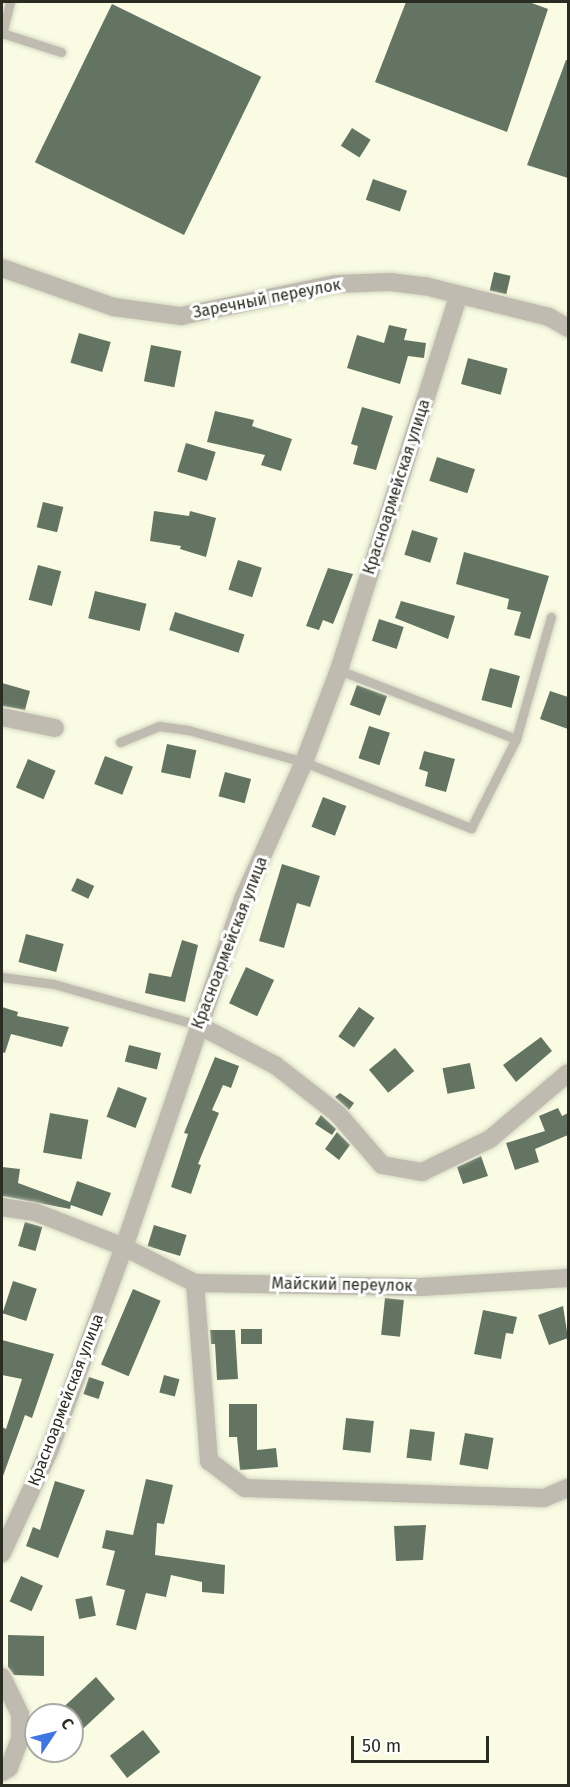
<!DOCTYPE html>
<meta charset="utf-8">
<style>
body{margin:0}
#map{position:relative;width:570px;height:1787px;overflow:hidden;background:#f9fce3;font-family:"Fira Sans",sans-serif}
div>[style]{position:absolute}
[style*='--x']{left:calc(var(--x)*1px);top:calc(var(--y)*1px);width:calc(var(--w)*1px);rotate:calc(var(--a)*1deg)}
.building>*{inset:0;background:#647463;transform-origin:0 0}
.roads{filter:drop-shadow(0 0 2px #d4d7c0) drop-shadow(0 0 2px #d4d7c0)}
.lane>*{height:9px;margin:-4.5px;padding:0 4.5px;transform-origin:4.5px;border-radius:4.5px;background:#c0bbb1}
.street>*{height:18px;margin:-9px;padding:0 9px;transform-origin:9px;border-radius:9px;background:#c0bbb1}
span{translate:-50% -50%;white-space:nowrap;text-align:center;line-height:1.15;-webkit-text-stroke:6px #fff;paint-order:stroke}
.street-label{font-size:16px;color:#2a2c22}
.frame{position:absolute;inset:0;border:3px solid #2a2c22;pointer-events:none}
.north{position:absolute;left:24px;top:1703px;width:60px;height:60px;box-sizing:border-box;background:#fff;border:2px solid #aaaba7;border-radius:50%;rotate:55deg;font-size:16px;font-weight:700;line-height:24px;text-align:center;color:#2a2c22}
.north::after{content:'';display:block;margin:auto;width:21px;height:27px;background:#3f74e4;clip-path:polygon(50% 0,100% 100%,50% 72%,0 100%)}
.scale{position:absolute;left:351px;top:1736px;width:138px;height:27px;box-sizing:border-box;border:3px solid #2a2c22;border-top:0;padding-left:8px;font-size:18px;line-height:21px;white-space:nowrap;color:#2a2c22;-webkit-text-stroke:4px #fff;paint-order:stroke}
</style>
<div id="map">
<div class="building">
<i style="clip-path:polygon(406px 2px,529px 2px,548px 9px,507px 132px,375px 82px)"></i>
<i style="left:112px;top:4px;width:166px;height:176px;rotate:26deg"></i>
<i style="clip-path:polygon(566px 60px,568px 60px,568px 178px,527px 165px)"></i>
<i style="left:352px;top:128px;width:22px;height:21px;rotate:32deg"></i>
<i style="left:373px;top:179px;width:36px;height:22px;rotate:19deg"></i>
<i style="left:494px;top:272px;width:17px;height:19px;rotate:13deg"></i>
<i style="clip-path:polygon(389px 325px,407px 329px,404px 340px,426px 343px,424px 358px,408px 356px,400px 384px,347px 368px,357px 335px,384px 343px)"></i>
<i style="left:79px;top:333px;width:33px;height:31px;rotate:16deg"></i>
<i style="left:151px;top:345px;width:31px;height:37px;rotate:11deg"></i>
<i style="left:468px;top:358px;width:41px;height:27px;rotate:15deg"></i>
<i style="clip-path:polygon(362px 407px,393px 416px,376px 470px,353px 464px,358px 446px,351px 444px)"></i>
<i style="clip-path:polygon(215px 411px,254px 420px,252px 426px,292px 439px,281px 471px,261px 465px,265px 455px,207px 442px)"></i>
<i style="left:186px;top:443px;width:31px;height:30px;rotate:17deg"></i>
<i style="left:437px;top:457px;width:40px;height:25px;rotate:18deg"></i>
<i style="left:43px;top:502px;width:21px;height:26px;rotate:14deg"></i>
<i style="clip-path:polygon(154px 511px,189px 516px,190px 511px,216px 518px,206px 557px,180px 549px,181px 546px,150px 541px)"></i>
<i style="left:412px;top:530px;width:27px;height:26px;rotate:17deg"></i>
<i style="clip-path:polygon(464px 552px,549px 576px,530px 639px,514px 635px,521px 612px,507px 609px,509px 599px,456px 584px)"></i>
<i style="left:238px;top:560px;width:25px;height:31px;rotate:18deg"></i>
<i style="left:38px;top:565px;width:24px;height:36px;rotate:15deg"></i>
<i style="clip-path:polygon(328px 568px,353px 574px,333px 624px,323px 620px,319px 630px,306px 626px)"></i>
<i style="left:95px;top:591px;width:53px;height:28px;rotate:14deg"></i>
<i style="clip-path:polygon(401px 601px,455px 616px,448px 639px,395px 618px)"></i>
<i style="left:175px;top:612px;width:73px;height:19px;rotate:18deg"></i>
<i style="left:379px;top:619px;width:26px;height:23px;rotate:18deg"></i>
<i style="left:490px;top:668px;width:31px;height:33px;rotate:15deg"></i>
<i style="clip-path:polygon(2px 683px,30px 691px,25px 710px,2px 706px)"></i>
<i style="left:357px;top:685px;width:32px;height:21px;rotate:20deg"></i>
<i style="clip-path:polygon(550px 691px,568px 697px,568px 729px,540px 719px)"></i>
<i style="left:369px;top:726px;width:22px;height:34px;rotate:18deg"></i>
<i style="left:167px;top:744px;width:30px;height:29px;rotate:12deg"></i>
<i style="clip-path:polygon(424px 751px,455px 759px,446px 792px,425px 786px,428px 772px,419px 769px)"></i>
<i style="left:105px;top:756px;width:30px;height:30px;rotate:21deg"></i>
<i style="left:28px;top:759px;width:30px;height:31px;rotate:23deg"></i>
<i style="left:225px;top:772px;width:27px;height:25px;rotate:15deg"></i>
<i style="left:323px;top:797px;width:25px;height:32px;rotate:21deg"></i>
<i style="clip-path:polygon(282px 864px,320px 876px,310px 907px,297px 903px,284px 948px,259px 941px)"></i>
<i style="left:77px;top:878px;width:19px;height:14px;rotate:25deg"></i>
<i style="left:26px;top:934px;width:39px;height:29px;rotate:15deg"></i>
<i style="clip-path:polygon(182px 940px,198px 945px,185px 1002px,145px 993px,149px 973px,171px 977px)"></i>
<i style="left:246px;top:967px;width:31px;height:40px;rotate:25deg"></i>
<i style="clip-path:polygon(2px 1007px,18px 1012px,17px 1016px,69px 1027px,62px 1047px,11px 1034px,5px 1053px,2px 1052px)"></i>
<i style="left:359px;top:1007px;width:19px;height:36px;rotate:35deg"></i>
<i style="clip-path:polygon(541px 1037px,552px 1051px,516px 1082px,503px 1065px)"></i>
<i style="left:129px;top:1045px;width:33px;height:17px;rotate:14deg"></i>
<i style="left:395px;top:1048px;width:30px;height:34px;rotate:50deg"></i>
<i style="clip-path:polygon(215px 1057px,239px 1066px,231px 1088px,223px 1085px,212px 1110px,219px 1113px,198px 1164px,201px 1165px,191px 1194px,171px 1187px,188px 1134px,184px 1133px)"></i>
<i style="left:470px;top:1063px;width:26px;height:28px;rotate:79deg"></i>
<i style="left:118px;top:1087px;width:31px;height:32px;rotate:21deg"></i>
<i style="clip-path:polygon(340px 1093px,354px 1103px,349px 1110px,335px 1097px)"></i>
<i style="clip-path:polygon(558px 1108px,562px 1116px,568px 1113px,568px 1135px,535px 1149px,539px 1162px,515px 1170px,506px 1143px,545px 1131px,539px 1116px)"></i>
<i style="left:50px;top:1113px;width:39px;height:40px;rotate:10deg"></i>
<i style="clip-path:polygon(321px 1115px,336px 1129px,332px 1135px,315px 1124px)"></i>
<i style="clip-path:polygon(337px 1132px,350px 1145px,339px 1160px,325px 1149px)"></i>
<i style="clip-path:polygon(481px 1156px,488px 1176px,463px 1184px,457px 1167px)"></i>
<i style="clip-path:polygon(2px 1167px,20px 1169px,18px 1183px,70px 1202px,77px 1181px,111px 1193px,102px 1216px,71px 1205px,70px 1209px,2px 1196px)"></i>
<i style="left:25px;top:1222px;width:18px;height:25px;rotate:16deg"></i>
<i style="left:154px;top:1225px;width:34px;height:22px;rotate:17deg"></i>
<i style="left:13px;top:1281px;width:25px;height:34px;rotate:18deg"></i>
<i style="left:133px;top:1289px;width:30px;height:82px;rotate:23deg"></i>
<i style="left:385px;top:1298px;width:19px;height:37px;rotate:6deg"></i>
<i style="clip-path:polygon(563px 1306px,568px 1338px,549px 1345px,538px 1315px)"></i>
<i style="clip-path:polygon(483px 1310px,517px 1317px,513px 1334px,506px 1333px,501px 1359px,474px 1354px)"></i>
<i style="left:241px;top:1329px;width:21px;height:15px"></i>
<i style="clip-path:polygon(210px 1330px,235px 1330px,238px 1379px,217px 1380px,215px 1344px,211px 1344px)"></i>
<i style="clip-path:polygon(2px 1340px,54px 1354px,32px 1418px,25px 1415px,3px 1476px,2px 1427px,6px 1429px,22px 1379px,2px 1375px)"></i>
<i style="left:164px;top:1375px;width:16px;height:18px;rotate:15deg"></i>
<i style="left:89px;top:1377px;width:16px;height:18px;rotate:18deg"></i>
<i style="clip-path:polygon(229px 1404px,257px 1404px,257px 1450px,276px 1448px,278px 1467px,240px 1470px,237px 1437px,229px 1437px)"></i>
<i style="left:346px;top:1418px;width:28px;height:32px;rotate:6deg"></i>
<i style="left:410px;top:1429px;width:25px;height:29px;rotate:7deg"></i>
<i style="left:465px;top:1433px;width:29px;height:32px;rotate:10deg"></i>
<i style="clip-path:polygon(146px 1479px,173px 1485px,164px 1524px,157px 1523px,155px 1555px,225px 1565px,224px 1594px,202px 1592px,202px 1582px,171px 1575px,166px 1597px,146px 1593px,136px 1630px,116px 1625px,125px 1590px,106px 1585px,115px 1551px,102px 1548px,106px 1530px,133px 1535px)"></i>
<i style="clip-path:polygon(55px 1481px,85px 1490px,58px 1558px,26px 1546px,33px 1527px,40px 1530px)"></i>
<i style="clip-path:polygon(426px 1525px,423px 1560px,396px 1561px,394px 1526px)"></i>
<i style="left:21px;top:1576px;width:24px;height:28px;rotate:24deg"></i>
<i style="left:92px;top:1596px;width:20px;height:17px;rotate:79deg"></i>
<i style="clip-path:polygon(8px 1635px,44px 1636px,44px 1676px,14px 1675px,8px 1667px)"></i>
<i style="clip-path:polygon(96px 1677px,115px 1699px,72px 1739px,72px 1715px,55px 1715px)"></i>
<i style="left:143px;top:1730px;width:28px;height:42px;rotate:52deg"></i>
</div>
<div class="roads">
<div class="lane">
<i style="--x:2;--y:33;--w:62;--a:17.9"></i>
<i style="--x:2;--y:34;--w:33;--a:-76"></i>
<i style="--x:339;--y:670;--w:190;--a:21.3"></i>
<i style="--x:120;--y:742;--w:42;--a:-22.3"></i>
<i style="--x:159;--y:726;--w:29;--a:8"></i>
<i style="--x:188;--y:730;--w:120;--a:15.4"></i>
<i style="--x:304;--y:762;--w:180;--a:21.6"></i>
<i style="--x:471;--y:828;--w:100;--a:-63.2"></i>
<i style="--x:516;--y:739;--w:127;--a:-74"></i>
<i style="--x:2;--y:977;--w:52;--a:7.7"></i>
<i style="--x:54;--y:984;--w:150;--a:15.9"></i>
</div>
<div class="street">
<i style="--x:2;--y:268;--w:119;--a:19.2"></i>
<i style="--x:114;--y:307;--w:68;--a:7.7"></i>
<i style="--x:181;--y:316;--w:157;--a:-11.7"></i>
<i style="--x:335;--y:284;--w:55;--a:-2.1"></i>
<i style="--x:390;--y:282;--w:35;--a:7"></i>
<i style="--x:425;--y:286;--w:128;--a:14"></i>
<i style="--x:549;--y:317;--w:22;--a:30"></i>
<i style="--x:2;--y:717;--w:54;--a:11.7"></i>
<i style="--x:198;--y:1025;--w:87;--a:27.5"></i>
<i style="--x:275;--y:1065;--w:80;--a:37.9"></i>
<i style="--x:338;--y:1114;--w:67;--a:49.2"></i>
<i style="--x:382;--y:1165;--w:41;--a:9.9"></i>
<i style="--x:422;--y:1172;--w:76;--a:-25.9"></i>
<i style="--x:490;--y:1139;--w:102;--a:-40.2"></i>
<i style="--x:2;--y:1207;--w:33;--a:9"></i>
<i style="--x:35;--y:1212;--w:96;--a:21.5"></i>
<i style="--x:124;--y:1247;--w:80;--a:26.9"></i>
<i style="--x:195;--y:1283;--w:226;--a:1"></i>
<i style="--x:421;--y:1287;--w:147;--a:-3.5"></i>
<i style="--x:195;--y:1283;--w:179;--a:85.5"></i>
<i style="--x:209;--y:1461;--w:45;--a:36.9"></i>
<i style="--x:245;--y:1488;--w:299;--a:1.9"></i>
<i style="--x:544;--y:1498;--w:26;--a:-23"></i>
<i style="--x:2;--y:1553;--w:115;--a:-65.2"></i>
<i style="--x:50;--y:1449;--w:215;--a:-69.9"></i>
<i style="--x:124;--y:1247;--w:368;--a:-71.1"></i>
<i style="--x:243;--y:899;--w:150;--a:-66"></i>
<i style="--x:304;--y:762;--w:98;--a:-69.2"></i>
<i style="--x:339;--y:670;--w:394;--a:-72.3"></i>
<i style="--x:2;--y:1677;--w:41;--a:64.1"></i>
<i style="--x:20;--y:1714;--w:25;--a:90"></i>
<i style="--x:20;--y:1739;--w:31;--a:111"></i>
<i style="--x:9;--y:1768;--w:8;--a:150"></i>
</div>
</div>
<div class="street-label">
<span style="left:267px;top:299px;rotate:-11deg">Заречный переулок</span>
<span style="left:397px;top:487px;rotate:-72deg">Красноармейская улица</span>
<span style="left:230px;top:943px;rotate:-69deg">Красноармейская улица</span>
<span style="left:342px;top:1285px;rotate:1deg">Майский переулок</span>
<span style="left:66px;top:1400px;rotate:-69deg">Красноармейская улица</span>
</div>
<div class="frame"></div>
<div class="north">С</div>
<div class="scale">50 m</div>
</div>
